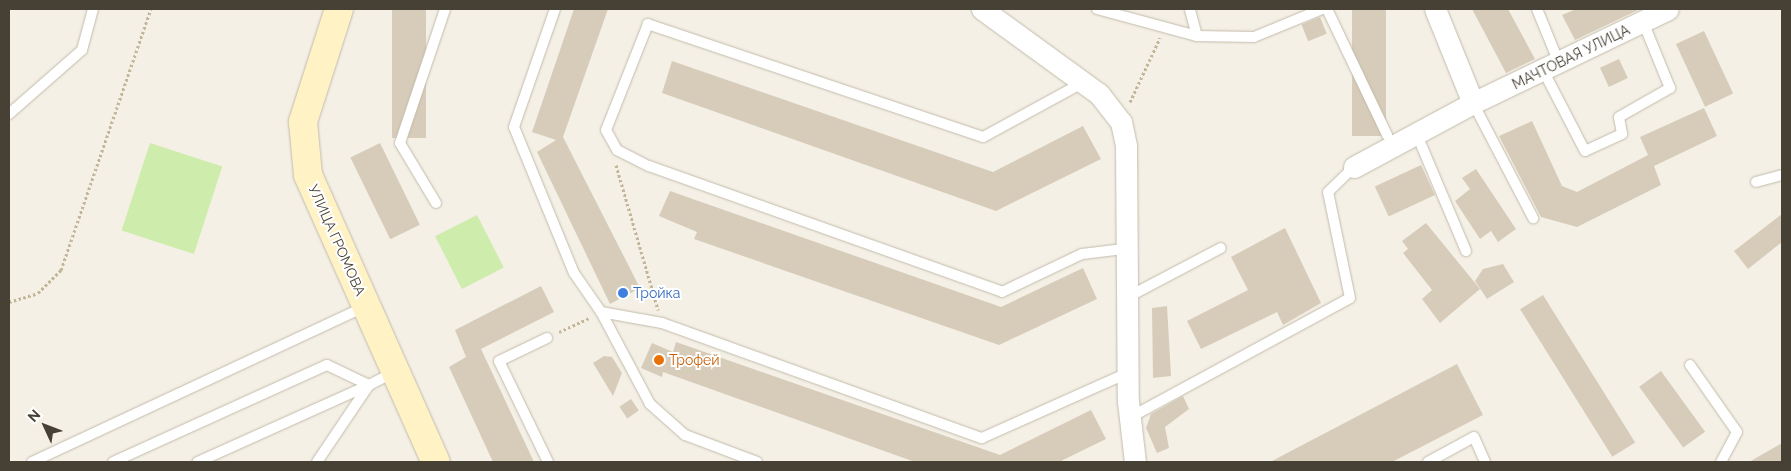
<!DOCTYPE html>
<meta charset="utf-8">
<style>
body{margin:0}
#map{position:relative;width:1791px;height:471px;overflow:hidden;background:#f4f0e6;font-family:Raleway,sans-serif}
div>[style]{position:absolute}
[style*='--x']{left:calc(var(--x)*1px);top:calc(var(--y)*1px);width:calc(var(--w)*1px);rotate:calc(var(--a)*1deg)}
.green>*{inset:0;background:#ceecab;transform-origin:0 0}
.building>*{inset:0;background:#d7ccba;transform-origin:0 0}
.path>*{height:3px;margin-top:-1.5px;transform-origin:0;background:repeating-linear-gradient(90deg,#c3b597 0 2.5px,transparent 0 5px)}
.roads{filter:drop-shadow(0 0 1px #c3bbaa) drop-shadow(0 0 1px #c3bbaa)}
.lane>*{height:10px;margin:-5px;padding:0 5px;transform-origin:5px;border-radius:5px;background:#fff}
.street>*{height:21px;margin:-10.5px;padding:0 10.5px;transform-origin:10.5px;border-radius:10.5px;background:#fff}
.secondary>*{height:28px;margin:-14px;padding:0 14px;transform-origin:14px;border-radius:14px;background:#fff2c5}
.dots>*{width:14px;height:14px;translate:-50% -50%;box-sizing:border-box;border:2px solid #fff;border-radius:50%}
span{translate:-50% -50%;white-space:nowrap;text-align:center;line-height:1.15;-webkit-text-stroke:4px #fff;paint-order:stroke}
.street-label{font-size:14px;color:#474034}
.shop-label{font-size:14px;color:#366cbe}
.left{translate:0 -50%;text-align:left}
.food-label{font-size:14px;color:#c56008}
.frame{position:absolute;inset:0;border:10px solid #474034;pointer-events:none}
.north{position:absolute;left:20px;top:401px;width:50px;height:50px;-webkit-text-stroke:4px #fff;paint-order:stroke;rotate:313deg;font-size:14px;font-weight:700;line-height:20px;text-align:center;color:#474034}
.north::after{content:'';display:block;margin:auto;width:18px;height:22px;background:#474034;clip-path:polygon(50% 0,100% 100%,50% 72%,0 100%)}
</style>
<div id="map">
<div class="green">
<i style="left:150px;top:143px;width:76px;height:92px;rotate:18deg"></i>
<i style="left:477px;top:215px;width:59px;height:47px;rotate:63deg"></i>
</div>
<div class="building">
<i style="left:392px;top:9px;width:34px;height:129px"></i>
<i style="clip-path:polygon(574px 9px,608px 9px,563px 137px,640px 288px,610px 304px,537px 152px,556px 140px,532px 132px)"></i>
<i style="left:1352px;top:9px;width:34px;height:127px"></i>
<i style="clip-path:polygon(1472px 9px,1508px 9px,1535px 59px,1506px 73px)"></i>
<i style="clip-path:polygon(1576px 9px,1640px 9px,1575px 40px,1562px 15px)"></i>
<i style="left:1320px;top:17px;width:18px;height:20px;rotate:68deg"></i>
<i style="left:1704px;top:31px;width:69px;height:31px;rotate:65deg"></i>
<i style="left:1619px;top:59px;width:21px;height:21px;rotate:65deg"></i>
<i style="clip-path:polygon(672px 61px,993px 172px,1083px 126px,1101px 159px,996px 211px,662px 93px)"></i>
<i style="clip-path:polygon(1704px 108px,1717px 136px,1654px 166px,1661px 185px,1577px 227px,1541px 217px,1499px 136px,1532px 121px,1562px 186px,1577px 192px,1648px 155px,1640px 137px)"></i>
<i style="left:380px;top:143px;width:91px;height:33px;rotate:64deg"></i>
<i style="left:1421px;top:165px;width:33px;height:51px;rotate:65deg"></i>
<i style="clip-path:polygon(1476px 169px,1516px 229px,1498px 242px,1491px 231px,1480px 239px,1455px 201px,1470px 189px,1462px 178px)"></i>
<i style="clip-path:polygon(670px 191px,1001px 307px,1083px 268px,1097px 299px,999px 345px,694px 239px,697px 232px,659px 216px)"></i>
<i style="clip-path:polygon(1782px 214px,1782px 242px,1748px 269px,1734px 251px)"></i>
<i style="clip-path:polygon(1426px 223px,1480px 289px,1440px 323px,1422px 299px,1432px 290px,1403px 253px,1408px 249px,1402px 241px)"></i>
<i style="clip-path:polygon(1285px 228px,1321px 303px,1283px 325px,1277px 312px,1201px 349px,1187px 321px,1248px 290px,1231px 257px)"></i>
<i style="clip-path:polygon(1503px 264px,1514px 282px,1487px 299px,1475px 281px,1483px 269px)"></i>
<i style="clip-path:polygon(541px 286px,554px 312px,481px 349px,534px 462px,493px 462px,449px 367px,466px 357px,455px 330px)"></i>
<i style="left:1543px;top:295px;width:174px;height:27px;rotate:58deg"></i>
<i style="clip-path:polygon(1167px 306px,1171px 376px,1153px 378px,1152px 308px)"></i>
<i style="clip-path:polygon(676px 342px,1000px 455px,1091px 410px,1106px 439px,1059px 462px,915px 462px,663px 372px,662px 377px,641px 368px,652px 343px,673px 352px)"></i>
<i style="clip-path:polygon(604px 356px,612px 357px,622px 373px,613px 396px,593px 363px)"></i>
<i style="clip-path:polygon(1457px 364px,1483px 415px,1392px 462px,1270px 462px)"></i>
<i style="left:1661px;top:371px;width:75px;height:27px;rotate:54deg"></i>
<i style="clip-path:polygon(1183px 396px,1189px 409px,1165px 427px,1169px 448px,1157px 453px,1146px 428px,1151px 414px)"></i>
<i style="left:631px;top:399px;width:14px;height:14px;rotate:56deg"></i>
<i style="clip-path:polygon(1782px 443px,1782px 462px,1749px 462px)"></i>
</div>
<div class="path">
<i style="--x:1130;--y:102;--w:71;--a:-64.9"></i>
<i style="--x:616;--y:165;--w:151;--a:73.8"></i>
<i style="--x:9;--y:302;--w:30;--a:-17"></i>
<i style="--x:38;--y:293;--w:33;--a:-45"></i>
<i style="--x:61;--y:270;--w:276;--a:-71"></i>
<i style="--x:559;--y:332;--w:33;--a:-25"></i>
</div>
<div class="roads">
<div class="lane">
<i style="--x:555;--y:9;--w:125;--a:109.2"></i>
<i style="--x:514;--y:127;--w:158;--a:67.7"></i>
<i style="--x:574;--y:273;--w:47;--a:55.3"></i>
<i style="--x:1097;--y:9;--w:104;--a:15.1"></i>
<i style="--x:1197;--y:36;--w:28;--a:-105"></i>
<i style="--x:1327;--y:9;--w:140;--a:64.5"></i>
<i style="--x:1537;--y:9;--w:58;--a:67.8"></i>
<i style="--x:1197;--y:36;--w:57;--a:1"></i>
<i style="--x:1254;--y:37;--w:74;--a:-22.4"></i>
<i style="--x:1544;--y:72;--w:89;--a:62.6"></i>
<i style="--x:1585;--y:151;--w:41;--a:-24.7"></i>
<i style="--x:1622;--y:134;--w:17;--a:-100"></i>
<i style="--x:1619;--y:117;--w:59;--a:-29.6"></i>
<i style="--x:1670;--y:88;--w:71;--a:-112.2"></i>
<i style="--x:1084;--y:82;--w:115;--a:151.4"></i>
<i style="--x:983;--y:137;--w:354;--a:-161.4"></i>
<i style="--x:648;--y:24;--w:114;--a:111.6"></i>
<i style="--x:606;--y:130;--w:23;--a:61"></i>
<i style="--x:617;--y:150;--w:36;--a:27"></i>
<i style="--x:649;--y:166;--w:375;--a:19.6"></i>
<i style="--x:1002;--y:292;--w:89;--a:-25.4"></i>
<i style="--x:1082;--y:254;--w:42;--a:-6.8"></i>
<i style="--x:1473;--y:103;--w:130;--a:62.4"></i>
<i style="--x:9;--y:114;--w:97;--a:-41.2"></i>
<i style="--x:82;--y:50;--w:42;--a:-75"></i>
<i style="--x:1417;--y:135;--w:126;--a:67.1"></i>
<i style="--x:1756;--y:182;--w:27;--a:-15"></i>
<i style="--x:436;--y:203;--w:70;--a:-121"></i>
<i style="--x:400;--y:143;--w:141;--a:-71.4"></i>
<i style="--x:1126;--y:298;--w:107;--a:-27.8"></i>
<i style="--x:547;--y:338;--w:53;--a:154.4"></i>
<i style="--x:499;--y:361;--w:112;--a:64.1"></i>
<i style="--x:1690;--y:365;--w:82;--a:55"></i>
<i style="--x:1737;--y:432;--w:34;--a:118"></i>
<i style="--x:1129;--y:418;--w:251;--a:-28.5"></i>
<i style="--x:1350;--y:298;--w:108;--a:-101.7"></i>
<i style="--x:1328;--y:192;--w:36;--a:-44"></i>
<i style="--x:32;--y:462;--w:369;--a:-25"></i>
<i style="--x:113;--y:462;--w:235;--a:-24.4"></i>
<i style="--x:327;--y:365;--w:47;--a:25.5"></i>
<i style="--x:369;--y:385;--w:188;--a:155.8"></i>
<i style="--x:317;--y:462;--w:93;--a:-56"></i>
<i style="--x:369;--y:385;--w:28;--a:-27"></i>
<i style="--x:757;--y:462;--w:77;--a:-159.4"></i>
<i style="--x:685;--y:435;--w:47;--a:-138.5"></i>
<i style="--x:650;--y:404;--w:104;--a:-118"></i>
<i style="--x:601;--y:312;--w:62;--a:10.2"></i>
<i style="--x:662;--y:323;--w:340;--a:19.8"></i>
<i style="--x:982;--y:438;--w:159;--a:-24.1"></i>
<i style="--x:1428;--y:462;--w:52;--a:-28.5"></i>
<i style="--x:1474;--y:437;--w:27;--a:66"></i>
</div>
<div class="street">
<i style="--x:982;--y:9;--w:145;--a:36"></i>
<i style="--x:1099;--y:94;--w:36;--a:52"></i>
<i style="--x:1121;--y:122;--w:24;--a:78"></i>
<i style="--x:1126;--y:145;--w:256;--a:89.6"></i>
<i style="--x:1128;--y:401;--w:61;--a:83.5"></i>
<i style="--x:1473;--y:103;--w:216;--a:-25.7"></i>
<i style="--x:1354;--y:167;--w:135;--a:-28.3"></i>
<i style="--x:1473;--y:103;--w:101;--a:-112"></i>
</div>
<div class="secondary">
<i style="--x:339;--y:9;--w:119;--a:107.7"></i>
<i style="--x:303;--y:122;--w:53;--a:84.6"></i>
<i style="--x:308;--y:175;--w:314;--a:66"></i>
</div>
</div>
<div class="dots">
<i style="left:623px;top:293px;background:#3f7fe0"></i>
<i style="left:659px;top:360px;background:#e8710a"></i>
</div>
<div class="street-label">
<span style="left:1571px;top:57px;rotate:-26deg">МАЧТОВАЯ УЛИЦА</span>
<span style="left:337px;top:240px;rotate:66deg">УЛИЦА ГРОМОВА</span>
</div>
<div class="shop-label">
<span class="left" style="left:633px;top:293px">Тройка</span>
</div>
<div class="food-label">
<span class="left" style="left:669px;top:360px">Трофей</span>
</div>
<div class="frame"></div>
<div class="north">N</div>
</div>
